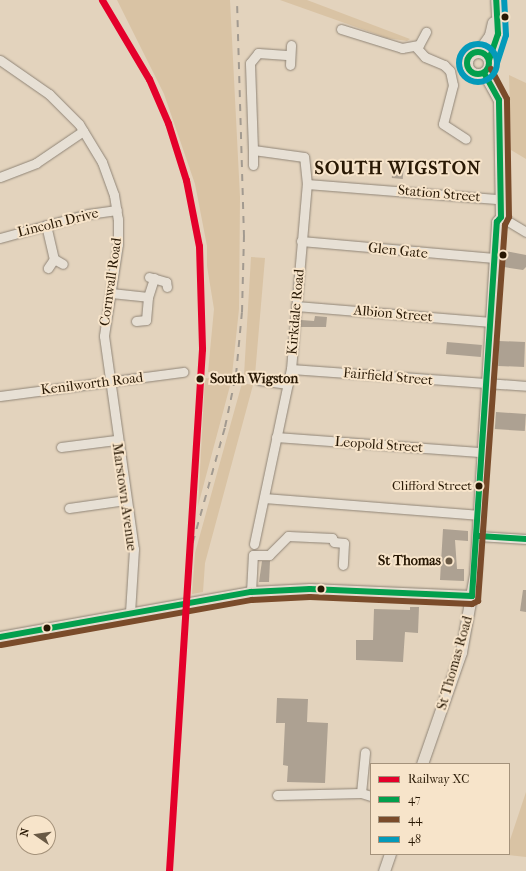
<!DOCTYPE html>
<style>
body{margin:0}
#map{position:relative;width:526px;height:871px;overflow:hidden;background:#e3d3bd;font-family:"IM FELL French Canon",serif}
div>[style]{position:absolute}
[style*='--x']{left:calc(var(--x)*1px);top:calc(var(--y)*1px);width:calc(var(--w)*1px);rotate:calc(var(--a)*1deg)}
.green>*{inset:0;background:#d9c3a4}
.building>*{inset:0;background:#ada192;transform-origin:0 0}
.roads{filter:drop-shadow(0 0 1px #908577) drop-shadow(0 0 1px #908577)}
.minor>*{height:9px;margin:-4.5px;padding:0 4.5px;transform-origin:4.5px;border-radius:4.5px;background:#e7e0d5}
.major>*{height:11px;margin:-5.5px;padding:0 5.5px;transform-origin:5.5px;border-radius:5.5px;background:#e3dacd}
.major>.ring{margin:-5.5px;padding:0;box-sizing:content-box;background:none;border:11px solid #e3dacd;border-radius:50%}
.rail>*{height:2px;margin-top:-1px;transform-origin:0;background:repeating-linear-gradient(90deg,#a29a90 0 7px,transparent 0 14px)}
.bus-1>*{height:6px;margin:-3px;padding:0 3px;transform-origin:3px;border-radius:3px;background:#029f4d}
.bus-1>.ring{margin:-3px;padding:0;box-sizing:content-box;background:none;border:6px solid #029f4d;border-radius:50%}
.bus-2>*{height:6px;margin:-3px;padding:0 3px;transform-origin:3px;border-radius:3px;background:#7a4b2a}
.bus-3>*{height:6px;margin:-3px;padding:0 3px;transform-origin:3px;border-radius:3px;background:#049aba}
.bus-3>.ring{margin:-3px;padding:0;box-sizing:content-box;background:none;border:6px solid #049aba;border-radius:50%}
.rail-1>*{height:7px;margin:-3.5px;padding:0 3.5px;transform-origin:3.5px;border-radius:3.5px;background:#e4002b}
.dots>*{width:11px;height:11px;translate:-50% -50%;box-sizing:border-box;border:2px solid #f7e4ca;border-radius:50%}
span{translate:-50% -50%;white-space:nowrap;text-align:center;line-height:1.15;-webkit-text-stroke:4px #f7e4ca;paint-order:stroke}
.bus-label{font-size:13px;color:#281804}
.right{translate:-100% -50%;text-align:right}
.street-label{font-size:14px;color:#281804}
.stop-label{font-size:14px;color:#281804;font-weight:700}
.left{translate:0 -50%;text-align:left}
.poi-label{font-size:14px;color:#281804;font-weight:700}
.district-label{font-size:18px;color:#281804;font-weight:700;letter-spacing:1px}
.legend{position:absolute;left:370px;top:763px;width:140px;height:92px;box-sizing:border-box;background:#f7e4ca;border:1px solid #a4927b;margin:0;padding:5px 7px;list-style:none;font-size:12px;color:#281804}
.legend li{display:flex;align-items:center;gap:8px;height:20px}
.legend b{width:20px;border:1px solid #a4927b}
.north{position:absolute;left:16px;top:815px;width:40px;height:40px;box-sizing:border-box;background:#f7e4ca;border:1px solid #a4927b;border-radius:50%;rotate:283deg;font-size:11px;font-weight:700;line-height:16px;text-align:center;color:#281804}
.north::after{content:'';display:block;margin:auto;width:14px;height:18px;background:#695945;clip-path:polygon(50% 0,100% 100%,50% 72%,0 100%)}
</style>
<div id="map">
<div class="green">
<i style="clip-path:polygon(117px 0,230px 0,240px 197px,239px 309px,232px 375px,208px 372px,214px 309px,207px 266px,207px 246px,195px 184px,164px 94px)"></i>
<i style="clip-path:polygon(280px 0,307px 0,410px 39px,407px 41px,387px 38px)"></i>
<i style="clip-path:polygon(509px 75px,526px 83px,526px 159px,511px 150px)"></i>
<i style="clip-path:polygon(251px 257px,265px 258px,255px 375px,250px 376px,244px 375px)"></i>
<i style="clip-path:polygon(205px 378px,231px 382px,198px 506px,199px 488px)"></i>
<i style="clip-path:polygon(242px 383px,253px 385px,205px 563px,203px 592px,192px 594px,195px 553px)"></i>
<i style="clip-path:polygon(526px 792px,526px 857px,498px 854px,509px 854px,509px 843px)"></i>
</div>
<div class="building">
<i style="left:393px;top:164px;width:11px;height:14px;rotate:5deg"></i>
<i style="clip-path:polygon(505px 251px,526px 255px,526px 267px,523px 270px,504px 267px)"></i>
<i style="clip-path:polygon(315px 316px,327px 317px,326px 327px,301px 327px,301px 320px,314px 321px)"></i>
<i style="left:499px;top:341px;width:26px;height:25px;rotate:2deg"></i>
<i style="left:447px;top:342px;width:35px;height:12px;rotate:5deg"></i>
<i style="left:496px;top:412px;width:30px;height:17px;rotate:4deg"></i>
<i style="clip-path:polygon(443px 529px,468px 531px,468px 541px,455px 540px,457px 569px,464px 569px,464px 581px,440px 580px)"></i>
<i style="clip-path:polygon(262px 561px,270px 561px,269px 582px,259px 582px)"></i>
<i style="clip-path:polygon(523px 590px,526px 590px,526px 612px,520px 611px)"></i>
<i style="clip-path:polygon(410px 607px,419px 607px,418px 633px,405px 632px,403px 662px,356px 660px,356px 640px,373px 640px,374px 609px,410px 610px)"></i>
<i style="clip-path:polygon(277px 698px,308px 699px,307px 722px,328px 723px,325px 783px,287px 782px,288px 766px,283px 765px,285px 723px,276px 723px)"></i>
</div>
<div class="roads">
<div class="minor">
<i style="--x:341;--y:29;--w:64;--a:17.3"></i>
<i style="--x:402;--y:48;--w:17;--a:-10"></i>
<i style="--x:419;--y:45;--w:15;--a:-62"></i>
<i style="--x:416;--y:47;--w:13;--a:48"></i>
<i style="--x:425;--y:57;--w:21;--a:23"></i>
<i style="--x:444;--y:65;--w:8;--a:45"></i>
<i style="--x:450;--y:71;--w:14;--a:78"></i>
<i style="--x:453;--y:85;--w:40;--a:104.4"></i>
<i style="--x:443;--y:124;--w:27;--a:33"></i>
<i style="--x:0;--y:60;--w:60;--a:34.8"></i>
<i style="--x:49;--y:94;--w:42;--a:45"></i>
<i style="--x:79;--y:124;--w:44;--a:58.8"></i>
<i style="--x:102;--y:162;--w:35;--a:70"></i>
<i style="--x:114;--y:195;--w:24;--a:81"></i>
<i style="--x:118;--y:219;--w:25;--a:90"></i>
<i style="--x:118;--y:244;--w:93;--a:98.7"></i>
<i style="--x:104;--y:336;--w:215;--a:82"></i>
<i style="--x:134;--y:549;--w:63;--a:93.6"></i>
<i style="--x:290;--y:65;--w:20;--a:-87"></i>
<i style="--x:253;--y:150;--w:15;--a:90"></i>
<i style="--x:0;--y:177;--w:39;--a:-21"></i>
<i style="--x:36;--y:163;--w:57;--a:-34.2"></i>
<i style="--x:307;--y:184;--w:193;--a:4.5"></i>
<i style="--x:501;--y:217;--w:29;--a:31"></i>
<i style="--x:46;--y:225;--w:35;--a:77"></i>
<i style="--x:54;--y:259;--w:11;--a:124"></i>
<i style="--x:0;--y:238;--w:91;--a:-15.3"></i>
<i style="--x:88;--y:214;--w:29;--a:-8"></i>
<i style="--x:301;--y:241;--w:194;--a:5"></i>
<i style="--x:54;--y:259;--w:10;--a:29"></i>
<i style="--x:149;--y:277;--w:18;--a:16"></i>
<i style="--x:166;--y:282;--w:5;--a:79"></i>
<i style="--x:111;--y:293;--w:37;--a:6"></i>
<i style="--x:148;--y:297;--w:20;--a:-72"></i>
<i style="--x:296;--y:306;--w:196;--a:4.7"></i>
<i style="--x:136;--y:321;--w:10;--a:-6"></i>
<i style="--x:146;--y:320;--w:23;--a:-85"></i>
<i style="--x:291;--y:369;--w:236;--a:4.1"></i>
<i style="--x:259;--y:380;--w:29;--a:8"></i>
<i style="--x:0;--y:396;--w:185;--a:-7.5"></i>
<i style="--x:276;--y:437;--w:207;--a:4.2"></i>
<i style="--x:61;--y:447;--w:55;--a:-7.3"></i>
<i style="--x:264;--y:498;--w:217;--a:4.5"></i>
<i style="--x:69;--y:508;--w:57;--a:-8.1"></i>
<i style="--x:478;--y:536;--w:48;--a:3.6"></i>
<i style="--x:254;--y:544;--w:179;--a:-78.1"></i>
<i style="--x:291;--y:369;--w:186;--a:-85.1"></i>
<i style="--x:307;--y:184;--w:27;--a:-96"></i>
<i style="--x:304;--y:157;--w:51;--a:-172.2"></i>
<i style="--x:253;--y:150;--w:87;--a:-92"></i>
<i style="--x:250;--y:63;--w:13;--a:-51"></i>
<i style="--x:258;--y:53;--w:32;--a:4"></i>
<i style="--x:251;--y:592;--w:37;--a:-87"></i>
<i style="--x:253;--y:555;--w:16;--a:0"></i>
<i style="--x:269;--y:555;--w:27;--a:-45"></i>
<i style="--x:288;--y:536;--w:44;--a:2.6"></i>
<i style="--x:332;--y:538;--w:4;--a:63"></i>
<i style="--x:334;--y:542;--w:10;--a:6"></i>
<i style="--x:344;--y:543;--w:22;--a:93"></i>
<i style="--x:361;--y:793;--w:41;--a:-84.4"></i>
<i style="--x:277;--y:795;--w:84;--a:-1.4"></i>
<i style="--x:361;--y:793;--w:10;--a:17"></i>
</div>
<div class="major">
<i style="--x:479;--y:51;--w:19;--a:-55"></i>
<i style="--x:490;--y:35;--w:13;--a:-77"></i>
<i class="ring" style="left:467px;top:52px;width:11px;height:11px"></i>
<i style="--x:489;--y:60;--w:28;--a:-71"></i>
<i style="--x:498;--y:34;--w:34;--a:-93"></i>
<i style="--x:0;--y:637;--w:255;--a:-10.2"></i>
<i style="--x:251;--y:592;--w:59;--a:-2.9"></i>
<i style="--x:310;--y:589;--w:162;--a:2.5"></i>
<i style="--x:422;--y:764;--w:119;--a:-70.8"></i>
<i style="--x:461;--y:652;--w:79;--a:-79.8"></i>
<i style="--x:475;--y:574;--w:353;--a:-86.4"></i>
<i style="--x:497;--y:222;--w:6;--a:-51"></i>
<i style="--x:501;--y:217;--w:117;--a:-91"></i>
<i style="--x:499;--y:100;--w:31;--a:-119"></i>
<i style="--x:384;--y:871;--w:18;--a:-71"></i>
</div>
</div>
<div class="rail">
<i style="--x:189;--y:556;--w:134;--a:-74.4"></i>
<i style="--x:225;--y:427;--w:53;--a:-78.1"></i>
<i style="--x:236;--y:375;--w:63;--a:-84.6"></i>
<i style="--x:242;--y:312;--w:75;--a:-88.5"></i>
<i style="--x:244;--y:237;--w:237;--a:-91.7"></i>
</div>
<div class="bus-1">
<i class="ring" style="left:467px;top:52px;width:16px;height:16px"></i>
<i style="--x:489;--y:60;--w:28;--a:-71"></i>
<i style="--x:498;--y:34;--w:34;--a:-93"></i>
<i style="--x:478;--y:536;--w:48;--a:3.6"></i>
<i style="--x:0;--y:637;--w:255;--a:-10.2"></i>
<i style="--x:251;--y:592;--w:59;--a:-2.9"></i>
<i style="--x:310;--y:589;--w:162;--a:2.5"></i>
<i style="--x:472;--y:596;--w:375;--a:-86.2"></i>
<i style="--x:497;--y:222;--w:6;--a:-51"></i>
<i style="--x:501;--y:217;--w:117;--a:-91"></i>
<i style="--x:499;--y:100;--w:31;--a:-119"></i>
</div>
<div class="bus-2">
<i style="--x:1;--y:645;--w:255;--a:-10.2"></i>
<i style="--x:252;--y:600;--w:58;--a:-3"></i>
<i style="--x:310;--y:597;--w:162;--a:2.5"></i>
<i style="--x:472;--y:604;--w:7;--a:-27"></i>
<i style="--x:478;--y:601;--w:377;--a:-85.9"></i>
<i style="--x:505;--y:225;--w:9;--a:-63"></i>
<i style="--x:509;--y:217;--w:118;--a:-91"></i>
<i style="--x:507;--y:99;--w:34;--a:-118"></i>
</div>
<div class="bus-3">
<i class="ring" style="left:459px;top:44px;width:32px;height:32px"></i>
<i style="--x:497;--y:63;--w:29;--a:-72"></i>
<i style="--x:506;--y:35;--w:35;--a:-93"></i>
</div>
<div class="rail-1">
<i style="--x:102;--y:0;--w:92;--a:59.3"></i>
<i style="--x:149;--y:79;--w:48;--a:66.6"></i>
<i style="--x:168;--y:123;--w:60;--a:72.5"></i>
<i style="--x:186;--y:180;--w:67;--a:78.9"></i>
<i style="--x:199;--y:246;--w:103;--a:88.3"></i>
<i style="--x:202;--y:349;--w:523;--a:93.62"></i>
</div>
<div class="dots">
<i style="left:505px;top:17px;background:#281804"></i>
<i style="left:503px;top:255px;background:#281804"></i>
<i style="left:200px;top:379px;background:#281804"></i>
<i style="left:479px;top:486px;background:#281804"></i>
<i style="left:449px;top:561px;background:#695945"></i>
<i style="left:321px;top:589px;background:#281804"></i>
<i style="left:47px;top:628px;background:#281804"></i>
</div>
<div class="bus-label">
<span class="right" style="left:472px;top:486px">Clifford Street</span>
</div>
<div class="street-label">
<span style="left:439px;top:194px;rotate:5deg">Station Street</span>
<span style="left:58px;top:223px;rotate:-14deg">Lincoln Drive</span>
<span style="left:398px;top:251px;rotate:6deg">Glen Gate</span>
<span style="left:111px;top:282px;rotate:-82deg">Cornwall Road</span>
<span style="left:296px;top:312px;rotate:-85deg">Kirkdale Road</span>
<span style="left:393px;top:314px;rotate:5deg">Albion Street</span>
<span style="left:388px;top:377px;rotate:5deg">Fairfield Street</span>
<span style="left:92px;top:384px;rotate:-7deg">Kenilworth Road</span>
<span style="left:379px;top:445px;rotate:4deg">Leopold Street</span>
<span style="left:124px;top:497px;rotate:82deg">Marstown Avenue</span>
<span style="left:455px;top:663px;rotate:-74deg">St Thomas Road</span>
</div>
<div class="stop-label">
<span class="left" style="left:210px;top:379px">South Wigston</span>
</div>
<div class="poi-label">
<span class="right" style="left:441px;top:561px">St Thomas</span>
</div>
<div class="district-label">
<span style="left:398px;top:169px">SOUTH WIGSTON</span>
</div>
<ul class="legend">
<li><b style="height:5px;background:#e4002b"></b>Railway XC</li>
<li><b style="height:5px;background:#029f4d"></b>47</li>
<li><b style="height:5px;background:#7a4b2a"></b>44</li>
<li><b style="height:5px;background:#049aba"></b>48</li>
</ul>
<div class="north">N</div>
</div>
